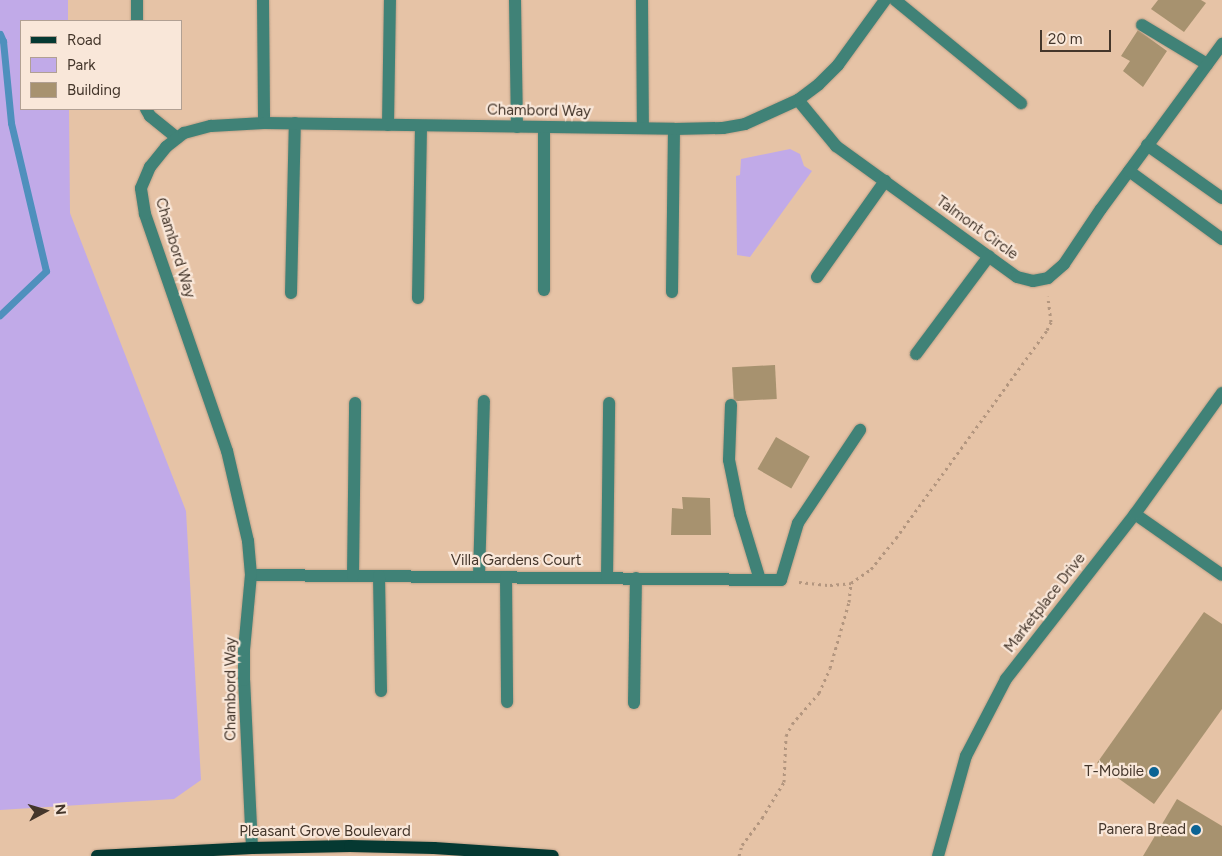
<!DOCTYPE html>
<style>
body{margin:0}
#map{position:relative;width:1222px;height:856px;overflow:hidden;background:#e6c3a6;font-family:Figtree,sans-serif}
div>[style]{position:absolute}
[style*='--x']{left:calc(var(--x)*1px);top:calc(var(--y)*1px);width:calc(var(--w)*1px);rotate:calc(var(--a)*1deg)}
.green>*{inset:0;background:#c1aae8}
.stream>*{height:7px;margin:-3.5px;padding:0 3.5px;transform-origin:3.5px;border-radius:3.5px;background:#4f90bd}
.building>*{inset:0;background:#a7926f;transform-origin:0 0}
.path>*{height:3px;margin-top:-1.5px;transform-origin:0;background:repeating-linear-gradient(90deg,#b3967f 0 2.5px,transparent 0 6.5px)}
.roads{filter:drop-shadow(0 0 1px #bfa188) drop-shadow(0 0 1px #bfa188)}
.minor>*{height:12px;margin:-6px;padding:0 6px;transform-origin:6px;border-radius:6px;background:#408277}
.major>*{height:12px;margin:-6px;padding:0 6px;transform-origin:6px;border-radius:6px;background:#053932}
.dots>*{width:14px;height:14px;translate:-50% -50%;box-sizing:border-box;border:2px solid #f9e7d9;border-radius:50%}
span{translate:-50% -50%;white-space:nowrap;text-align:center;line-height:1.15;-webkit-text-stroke:4.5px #f9e7d9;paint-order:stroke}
.street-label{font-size:15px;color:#44362b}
.poi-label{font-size:15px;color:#44362b}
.right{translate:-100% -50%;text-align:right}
.legend{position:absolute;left:20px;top:20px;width:162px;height:90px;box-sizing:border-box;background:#f9e7d9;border:1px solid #b1a093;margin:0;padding:6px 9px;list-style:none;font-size:15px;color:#44362b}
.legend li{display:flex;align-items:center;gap:10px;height:25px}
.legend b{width:25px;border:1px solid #b1a093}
.north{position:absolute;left:20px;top:786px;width:50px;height:50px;-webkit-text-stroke:4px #f9e7d9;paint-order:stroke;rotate:84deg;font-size:14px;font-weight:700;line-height:20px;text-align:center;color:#44362b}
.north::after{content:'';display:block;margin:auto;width:18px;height:22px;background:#44362b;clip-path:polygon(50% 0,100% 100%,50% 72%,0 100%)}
.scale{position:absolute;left:1040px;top:30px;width:71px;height:22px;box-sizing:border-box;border:2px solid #44362b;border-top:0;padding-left:6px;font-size:15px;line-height:18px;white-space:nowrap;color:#44362b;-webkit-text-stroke:4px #f9e7d9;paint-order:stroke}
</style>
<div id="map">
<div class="green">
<i style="clip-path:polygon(0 0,68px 0,68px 21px,21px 21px,21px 109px,69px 109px,70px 213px,186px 511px,201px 780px,174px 799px,0 810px)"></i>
<i style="clip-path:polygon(790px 149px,800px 154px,804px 166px,812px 171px,750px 257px,737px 255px,736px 176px,740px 175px,741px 159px)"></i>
</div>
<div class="stream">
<i style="--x:0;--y:34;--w:8;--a:67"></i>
<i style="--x:3;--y:41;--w:82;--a:84.4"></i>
<i style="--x:11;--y:123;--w:152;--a:76.7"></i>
<i style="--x:46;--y:271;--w:64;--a:136.3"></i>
</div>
<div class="building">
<i style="clip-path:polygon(1158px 0,1201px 0,1206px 3px,1184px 32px,1151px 9px)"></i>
<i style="clip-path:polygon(1138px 30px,1167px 51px,1143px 87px,1123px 71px,1130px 61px,1121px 56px)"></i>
<i style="left:775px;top:365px;width:34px;height:43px;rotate:87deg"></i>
<i style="left:776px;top:437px;width:39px;height:37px;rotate:30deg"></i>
<i style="clip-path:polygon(682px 497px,710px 498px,711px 535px,671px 535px,672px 508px,683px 509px)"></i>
<i style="clip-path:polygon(1204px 612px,1222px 624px,1222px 709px,1154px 804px,1097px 763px)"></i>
<i style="clip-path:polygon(1177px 799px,1222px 826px,1222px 856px,1143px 856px)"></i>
</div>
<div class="path">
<i style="--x:799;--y:582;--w:31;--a:6"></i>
<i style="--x:830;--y:585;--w:21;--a:-5"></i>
<i style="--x:851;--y:583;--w:24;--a:-35"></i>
<i style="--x:871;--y:569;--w:40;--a:-51"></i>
<i style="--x:896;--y:538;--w:257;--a:-54"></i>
<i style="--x:1047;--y:330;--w:9;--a:-63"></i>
<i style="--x:1051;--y:322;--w:26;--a:-97"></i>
<i style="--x:739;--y:856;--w:11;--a:-75"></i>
<i style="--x:742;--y:845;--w:34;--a:-53"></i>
<i style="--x:762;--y:818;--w:42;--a:-58.6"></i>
<i style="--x:784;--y:782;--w:46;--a:-87.5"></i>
<i style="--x:786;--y:736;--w:13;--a:-63"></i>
<i style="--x:792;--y:724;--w:41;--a:-48.9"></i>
<i style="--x:819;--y:693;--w:27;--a:-66"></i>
<i style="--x:830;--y:668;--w:69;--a:-73.9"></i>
<i style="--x:849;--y:602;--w:19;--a:-84"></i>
</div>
<div class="roads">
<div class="minor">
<i style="--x:137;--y:0;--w:21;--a:90"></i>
<i style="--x:263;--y:0;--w:123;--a:89.5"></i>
<i style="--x:515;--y:0;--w:127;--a:89.1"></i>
<i style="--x:642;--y:0;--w:128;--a:89.6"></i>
<i style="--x:895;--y:0;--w:163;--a:39.3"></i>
<i style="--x:1142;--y:25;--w:76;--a:31"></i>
<i style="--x:798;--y:100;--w:60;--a:50.4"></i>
<i style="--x:836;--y:146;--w:223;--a:35.9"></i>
<i style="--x:1017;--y:277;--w:16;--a:14"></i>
<i style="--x:1033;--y:281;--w:15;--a:-11"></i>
<i style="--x:1048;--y:278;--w:21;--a:-41"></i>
<i style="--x:1064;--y:264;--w:66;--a:-56.1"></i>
<i style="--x:1101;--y:209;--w:205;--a:-53.7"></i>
<i style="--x:146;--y:109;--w:8;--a:60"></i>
<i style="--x:150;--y:116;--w:35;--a:39"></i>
<i style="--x:388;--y:125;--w:125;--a:-89.1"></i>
<i style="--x:1147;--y:145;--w:92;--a:35.2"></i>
<i style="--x:1129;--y:171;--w:115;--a:36.2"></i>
<i style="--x:817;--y:277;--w:118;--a:-54.7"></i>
<i style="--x:544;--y:290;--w:163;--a:-90"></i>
<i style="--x:672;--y:292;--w:163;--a:-89.3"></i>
<i style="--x:291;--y:293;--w:170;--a:-88.7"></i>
<i style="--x:418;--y:298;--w:172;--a:-89"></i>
<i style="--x:916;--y:354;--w:122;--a:-53.3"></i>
<i style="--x:731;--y:405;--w:55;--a:92.1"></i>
<i style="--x:729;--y:460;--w:55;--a:78.5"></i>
<i style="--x:740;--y:514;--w:69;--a:73.1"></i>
<i style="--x:1135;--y:514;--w:106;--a:35"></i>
<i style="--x:251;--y:575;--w:530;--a:0.54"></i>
<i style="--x:781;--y:580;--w:59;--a:-73.4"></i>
<i style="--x:798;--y:523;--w:112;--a:-56.3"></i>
<i style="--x:353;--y:576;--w:173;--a:-89.3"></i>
<i style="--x:379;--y:576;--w:115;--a:89"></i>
<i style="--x:479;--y:577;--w:176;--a:-88.4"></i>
<i style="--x:506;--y:577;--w:125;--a:89.5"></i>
<i style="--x:607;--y:578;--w:175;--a:-89.3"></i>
<i style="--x:634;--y:703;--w:125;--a:-89.1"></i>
<i style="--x:252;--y:848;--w:168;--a:-92.7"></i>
<i style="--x:244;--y:680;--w:30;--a:-90"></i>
<i style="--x:244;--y:650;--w:75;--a:-84.7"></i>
<i style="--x:251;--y:575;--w:34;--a:-95"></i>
<i style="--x:248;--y:541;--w:92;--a:-103.1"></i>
<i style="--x:227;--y:451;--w:251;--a:-109.1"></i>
<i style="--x:145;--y:214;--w:26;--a:-99"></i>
<i style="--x:141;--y:188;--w:23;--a:-67"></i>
<i style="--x:150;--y:167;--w:26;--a:-51"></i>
<i style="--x:166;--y:147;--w:23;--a:-38"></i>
<i style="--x:184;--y:133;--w:28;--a:-15"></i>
<i style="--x:211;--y:126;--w:53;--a:-3.2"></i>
<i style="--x:264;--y:123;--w:410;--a:0.8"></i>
<i style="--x:674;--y:129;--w:49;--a:-1.2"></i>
<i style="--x:723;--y:128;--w:22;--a:-10"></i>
<i style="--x:745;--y:124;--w:58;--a:-24.4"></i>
<i style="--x:798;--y:100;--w:26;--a:-37"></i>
<i style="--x:819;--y:84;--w:27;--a:-45"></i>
<i style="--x:838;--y:65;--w:80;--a:-54.1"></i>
<i style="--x:938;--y:856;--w:104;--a:-74.4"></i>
<i style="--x:966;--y:756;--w:87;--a:-62.5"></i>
<i style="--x:1006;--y:679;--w:209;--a:-52"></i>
<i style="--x:1135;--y:514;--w:149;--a:-54.3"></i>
</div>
<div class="major">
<i style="--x:97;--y:856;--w:155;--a:-3"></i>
<i style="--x:252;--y:848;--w:98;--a:-1.2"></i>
<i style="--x:350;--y:846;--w:84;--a:1.4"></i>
<i style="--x:434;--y:848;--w:119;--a:3.8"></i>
</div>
</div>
<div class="dots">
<i style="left:1154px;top:772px;background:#0b6394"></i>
<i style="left:1196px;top:830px;background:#0b6394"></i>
</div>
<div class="street-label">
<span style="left:539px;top:111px;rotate:1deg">Chambord Way</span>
<span style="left:977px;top:228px;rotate:36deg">Talmont Circle</span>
<span style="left:175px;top:248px;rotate:73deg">Chambord Way</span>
<span style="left:516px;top:561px">Villa Gardens Court</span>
<span style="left:1045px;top:603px;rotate:-52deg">Marketplace Drive</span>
<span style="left:231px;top:689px;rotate:-90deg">Chambord Way</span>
<span style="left:325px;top:832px">Pleasant Grove Boulevard</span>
</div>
<div class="poi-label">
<span class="right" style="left:1144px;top:772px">T-Mobile</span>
<span class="right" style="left:1186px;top:830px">Panera Bread</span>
</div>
<ul class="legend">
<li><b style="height:6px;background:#053932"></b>Road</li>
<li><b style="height:14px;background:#c1aae8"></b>Park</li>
<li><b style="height:14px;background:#a7926f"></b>Building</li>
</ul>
<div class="north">N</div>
<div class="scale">20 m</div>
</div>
